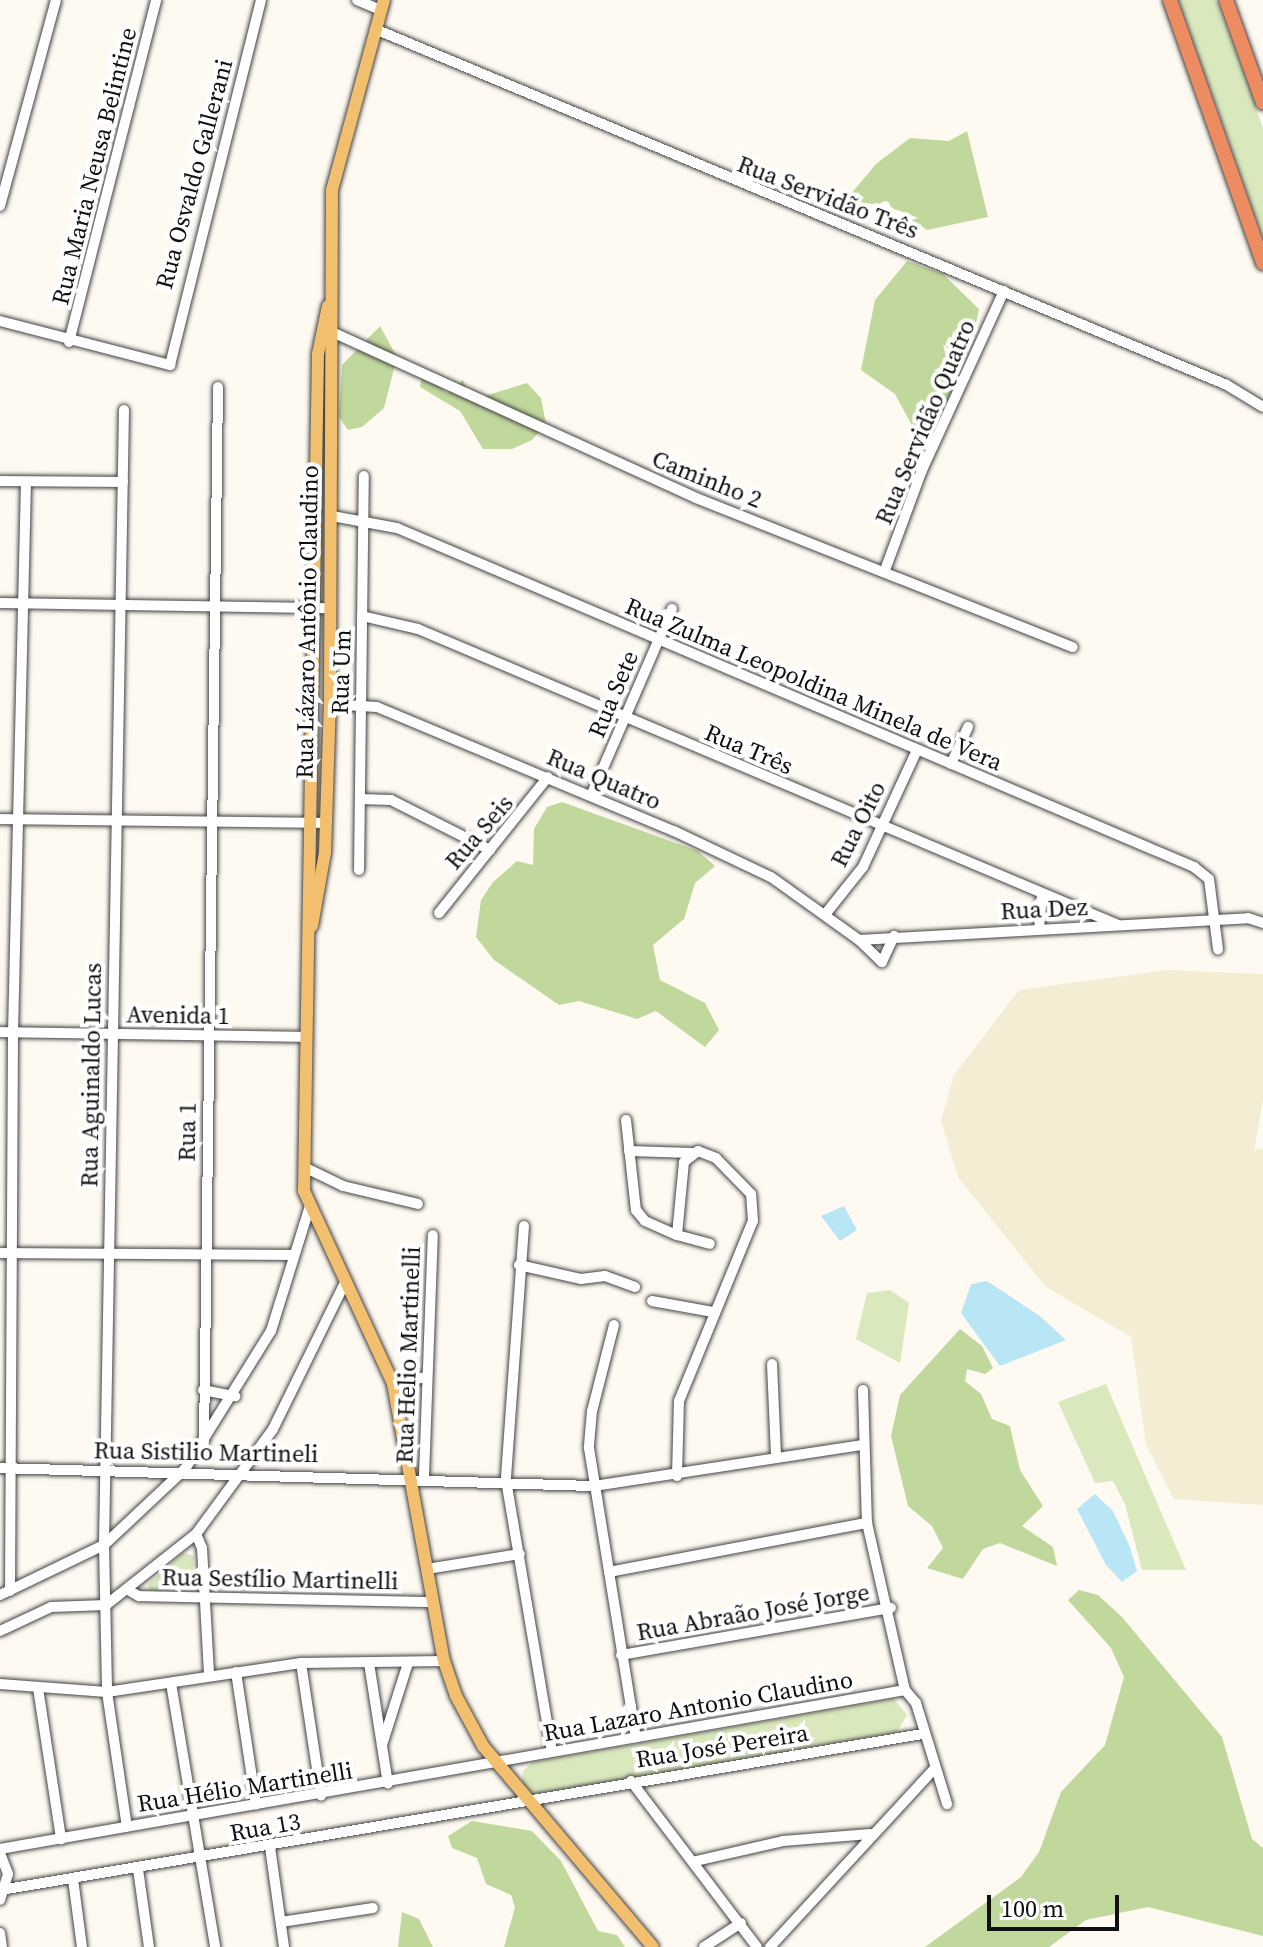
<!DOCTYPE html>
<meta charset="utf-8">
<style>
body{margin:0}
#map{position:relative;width:1263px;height:1947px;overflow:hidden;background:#fefaf2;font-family:"Source Serif 4",serif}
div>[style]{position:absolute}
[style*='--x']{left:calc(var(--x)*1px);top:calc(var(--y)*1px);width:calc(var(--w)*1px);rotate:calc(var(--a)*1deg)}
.farmland>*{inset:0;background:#f4ecd3}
.green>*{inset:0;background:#dae8bd}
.forest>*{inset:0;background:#c0d89c}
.water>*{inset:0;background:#b9e6f4}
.roads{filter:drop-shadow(0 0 2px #424242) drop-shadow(0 0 2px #424242)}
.minor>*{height:10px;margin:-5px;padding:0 5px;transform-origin:5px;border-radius:5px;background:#fff}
.major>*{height:12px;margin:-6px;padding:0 6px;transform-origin:6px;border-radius:6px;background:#f2bf6e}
.highway>*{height:14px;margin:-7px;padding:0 7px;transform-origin:7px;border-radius:7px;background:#ee8c61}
span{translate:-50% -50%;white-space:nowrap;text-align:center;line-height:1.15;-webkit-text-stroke:8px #fff;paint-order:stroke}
.street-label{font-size:24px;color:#0f0f0f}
.scale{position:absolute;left:987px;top:1895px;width:132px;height:36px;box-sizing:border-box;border:4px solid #0f0f0f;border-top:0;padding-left:10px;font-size:24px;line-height:28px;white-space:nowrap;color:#0f0f0f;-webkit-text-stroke:6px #fff;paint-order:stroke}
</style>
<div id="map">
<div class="farmland">
<i style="clip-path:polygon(1167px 970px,1263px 974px,1263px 1100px,1254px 1150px,1263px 1149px,1263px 1505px,1174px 1499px,1146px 1445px,1131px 1337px,1046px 1287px,958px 1177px,941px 1121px,954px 1075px,1019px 990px)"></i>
</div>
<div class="green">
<i style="clip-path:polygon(1179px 0,1216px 0,1244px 74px,1263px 128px,1263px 237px)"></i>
<i style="clip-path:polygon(890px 1290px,909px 1303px,900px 1363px,856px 1339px,867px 1293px)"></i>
<i style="clip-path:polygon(1106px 1384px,1186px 1570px,1142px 1570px,1125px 1504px,1113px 1481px,1095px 1483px,1058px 1402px)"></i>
<i style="clip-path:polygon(183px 1553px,194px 1556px,192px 1587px,150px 1592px,148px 1584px)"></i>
<i style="clip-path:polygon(894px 1699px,907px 1715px,897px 1732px,535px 1795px,522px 1784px,523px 1771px,533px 1762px)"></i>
</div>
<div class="forest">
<i style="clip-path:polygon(967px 131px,988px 217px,927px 230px,888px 205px,852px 202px,850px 195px,876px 164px,910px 138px,949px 141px)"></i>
<i style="clip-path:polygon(907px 261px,943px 274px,979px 309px,972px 342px,948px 373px,955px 382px,944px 416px,935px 438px,923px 446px,895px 394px,861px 370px,875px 300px)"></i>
<i style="clip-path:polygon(380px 326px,397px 357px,384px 408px,362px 427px,348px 430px,339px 417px,342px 365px)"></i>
<i style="clip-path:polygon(423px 370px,447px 393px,463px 380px,472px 400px,527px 383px,541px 398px,546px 424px,532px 440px,512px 449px,483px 449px,460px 411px,420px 387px)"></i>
<i style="clip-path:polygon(562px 802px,698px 851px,715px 866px,695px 883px,684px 919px,653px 945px,660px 980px,705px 1003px,719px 1030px,705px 1047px,656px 1011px,637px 1019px,579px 1001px,559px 1005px,494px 960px,476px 937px,481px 900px,493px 882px,517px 861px,533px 865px,534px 829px,547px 807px)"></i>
<i style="clip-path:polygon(960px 1329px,982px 1346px,993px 1368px,985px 1374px,967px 1369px,965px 1381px,981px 1394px,992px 1419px,1010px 1426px,1020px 1470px,1043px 1506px,1022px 1526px,1053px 1547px,1057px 1566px,1000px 1543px,983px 1549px,963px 1579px,927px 1568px,943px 1548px,932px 1526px,908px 1506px,891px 1436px,900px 1395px)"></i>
<i style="clip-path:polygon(1079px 1590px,1098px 1595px,1122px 1617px,1222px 1737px,1252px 1839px,1263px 1848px,1263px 1936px,1148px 1907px,1086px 1920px,1049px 1947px,925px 1947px,1021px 1877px,1039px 1852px,1061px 1792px,1105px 1745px,1124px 1677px,1111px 1648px,1068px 1600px)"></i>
<i style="clip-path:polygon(472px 1821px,532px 1831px,561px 1861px,598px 1931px,617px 1935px,625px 1947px,504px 1947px,515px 1907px,511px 1895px,486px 1884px,477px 1858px,452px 1848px,448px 1836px)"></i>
<i style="clip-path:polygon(402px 1912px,419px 1919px,433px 1947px,398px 1947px)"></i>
</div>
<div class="water">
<i style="clip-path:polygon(844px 1206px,857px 1230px,840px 1241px,821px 1216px)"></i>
<i style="clip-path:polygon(987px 1281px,1040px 1316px,1066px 1340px,1000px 1366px,961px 1313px,971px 1284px)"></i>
<i style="clip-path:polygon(1095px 1494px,1113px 1511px,1130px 1547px,1137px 1571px,1122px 1582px,1106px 1565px,1077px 1509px)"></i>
</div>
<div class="roads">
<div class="minor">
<i style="--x:357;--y:0;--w:26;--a:23"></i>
<i style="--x:375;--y:29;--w:923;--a:22.68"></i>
<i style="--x:1227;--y:385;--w:42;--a:31.4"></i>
<i style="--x:0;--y:206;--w:213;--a:-74.8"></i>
<i style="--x:0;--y:321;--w:176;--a:14.5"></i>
<i style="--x:170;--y:365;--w:376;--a:-76"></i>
<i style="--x:332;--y:332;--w:400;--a:24.5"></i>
<i style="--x:696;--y:498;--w:405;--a:21.6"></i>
<i style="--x:69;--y:342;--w:353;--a:-75.7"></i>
<i style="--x:124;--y:410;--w:1135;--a:91.01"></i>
<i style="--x:104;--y:1545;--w:147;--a:88.8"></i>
<i style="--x:107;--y:1692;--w:136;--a:81.6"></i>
<i style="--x:0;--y:481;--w:123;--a:0.5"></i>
<i style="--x:332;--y:516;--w:66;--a:10.5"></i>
<i style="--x:397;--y:528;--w:866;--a:23.04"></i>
<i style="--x:1194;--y:867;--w:19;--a:39"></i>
<i style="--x:1209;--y:879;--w:71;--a:82.7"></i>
<i style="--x:885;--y:570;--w:107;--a:-69.7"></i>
<i style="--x:922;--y:470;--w:197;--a:-65.4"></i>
<i style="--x:0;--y:603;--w:330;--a:0.9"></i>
<i style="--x:362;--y:616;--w:57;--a:13.1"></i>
<i style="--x:418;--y:629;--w:760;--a:22.92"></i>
<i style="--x:330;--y:704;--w:47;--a:3.7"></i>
<i style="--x:377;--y:707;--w:322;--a:22.7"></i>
<i style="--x:674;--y:831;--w:107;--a:25.4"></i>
<i style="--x:771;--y:877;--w:108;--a:35.6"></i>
<i style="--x:859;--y:940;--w:390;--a:-3.2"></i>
<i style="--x:1248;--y:918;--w:16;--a:18"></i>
<i style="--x:951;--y:764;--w:41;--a:-65.3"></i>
<i style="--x:591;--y:796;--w:204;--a:-66.6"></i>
<i style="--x:360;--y:799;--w:31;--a:2"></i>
<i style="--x:391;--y:800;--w:111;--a:26.8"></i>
<i style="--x:0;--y:819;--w:326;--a:0.7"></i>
<i style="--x:359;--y:870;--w:394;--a:-89.3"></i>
<i style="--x:827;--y:912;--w:58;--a:-51.3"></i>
<i style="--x:863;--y:867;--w:129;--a:-65.2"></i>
<i style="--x:439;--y:913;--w:174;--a:-51.3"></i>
<i style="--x:1039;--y:929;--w:34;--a:-85"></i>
<i style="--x:859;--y:940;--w:32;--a:44"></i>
<i style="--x:882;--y:962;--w:29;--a:-65"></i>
<i style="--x:0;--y:1032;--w:307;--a:0.9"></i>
<i style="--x:626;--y:1120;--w:91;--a:83.7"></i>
<i style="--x:636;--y:1210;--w:14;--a:51"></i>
<i style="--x:645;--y:1221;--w:35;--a:24"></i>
<i style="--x:629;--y:1151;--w:63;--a:1.8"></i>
<i style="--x:304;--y:1167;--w:43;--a:26"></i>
<i style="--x:343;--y:1186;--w:77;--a:13.5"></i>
<i style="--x:524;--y:1226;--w:255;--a:94.1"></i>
<i style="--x:506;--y:1480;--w:275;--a:80.4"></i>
<i style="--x:0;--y:1253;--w:293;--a:0.4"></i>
<i style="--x:519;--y:1265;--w:64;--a:12.7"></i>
<i style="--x:581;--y:1279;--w:24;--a:-7"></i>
<i style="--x:605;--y:1276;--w:32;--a:20"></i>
<i style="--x:652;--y:1301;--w:62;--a:10.2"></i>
<i style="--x:614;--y:1325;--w:89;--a:104.3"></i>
<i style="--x:592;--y:1411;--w:37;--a:95"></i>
<i style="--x:589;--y:1448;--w:293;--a:80.8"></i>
<i style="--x:772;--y:1364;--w:91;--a:87.5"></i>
<i style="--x:393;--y:1384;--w:34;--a:-12"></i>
<i style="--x:203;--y:1390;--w:33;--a:11"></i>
<i style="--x:863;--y:1390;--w:133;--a:88.3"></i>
<i style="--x:867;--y:1523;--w:171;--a:77.2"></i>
<i style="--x:905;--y:1690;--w:17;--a:50"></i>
<i style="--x:916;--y:1703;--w:106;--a:72.9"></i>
<i style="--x:204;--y:1442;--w:1055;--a:-89.24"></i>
<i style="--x:0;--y:1468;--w:594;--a:1.74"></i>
<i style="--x:594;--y:1486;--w:272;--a:-8.7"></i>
<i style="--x:424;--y:1476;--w:241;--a:-87.9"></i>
<i style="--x:677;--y:1476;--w:75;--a:-88.5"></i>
<i style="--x:679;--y:1401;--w:195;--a:-67.7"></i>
<i style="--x:753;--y:1221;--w:27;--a:-94"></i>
<i style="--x:751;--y:1194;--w:50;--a:-134.2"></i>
<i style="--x:716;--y:1158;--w:19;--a:-159"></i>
<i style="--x:698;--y:1151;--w:18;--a:142"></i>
<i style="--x:684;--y:1162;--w:73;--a:95.5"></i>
<i style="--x:677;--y:1235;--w:34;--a:15"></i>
<i style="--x:196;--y:1534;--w:15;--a:67"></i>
<i style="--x:202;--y:1548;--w:127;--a:86.8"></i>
<i style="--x:427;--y:1569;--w:94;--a:-9.2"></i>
<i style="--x:609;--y:1572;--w:263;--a:-10.8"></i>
<i style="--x:128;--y:1590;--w:13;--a:29"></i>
<i style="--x:139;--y:1596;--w:294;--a:1.2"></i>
<i style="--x:10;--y:1591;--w:558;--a:-89.69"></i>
<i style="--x:13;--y:1033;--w:551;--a:-88.65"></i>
<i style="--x:0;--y:1595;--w:115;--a:-25.7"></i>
<i style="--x:104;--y:1545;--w:111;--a:-43.2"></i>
<i style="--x:185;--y:1469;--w:163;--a:-58.1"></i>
<i style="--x:271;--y:1331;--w:128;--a:-72.7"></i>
<i style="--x:0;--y:1631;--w:56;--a:-25.2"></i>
<i style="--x:51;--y:1607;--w:55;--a:-2.1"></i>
<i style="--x:106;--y:1605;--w:115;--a:-38.3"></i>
<i style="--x:196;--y:1534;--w:130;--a:-53.7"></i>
<i style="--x:273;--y:1429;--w:161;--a:-63.8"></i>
<i style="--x:621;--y:1655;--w:274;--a:-9.9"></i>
<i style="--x:301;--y:1663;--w:134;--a:81.4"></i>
<i style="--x:369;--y:1663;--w:122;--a:81.1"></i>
<i style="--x:236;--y:1672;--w:134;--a:81.4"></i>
<i style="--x:171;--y:1683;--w:268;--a:80.5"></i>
<i style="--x:0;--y:1684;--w:107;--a:4.3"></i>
<i style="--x:107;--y:1692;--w:196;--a:-8.5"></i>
<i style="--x:301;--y:1663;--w:143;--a:-0.8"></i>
<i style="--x:38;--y:1688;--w:153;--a:81.3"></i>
<i style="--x:382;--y:1745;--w:86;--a:-72.4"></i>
<i style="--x:631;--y:1781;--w:208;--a:52.8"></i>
<i style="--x:270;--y:1847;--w:101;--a:82"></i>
<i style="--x:0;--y:1849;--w:919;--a:-9.96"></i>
<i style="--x:0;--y:1853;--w:22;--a:69"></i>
<i style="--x:8;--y:1874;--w:27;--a:107"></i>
<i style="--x:696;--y:1861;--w:89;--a:-12.9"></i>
<i style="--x:783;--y:1841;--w:87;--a:-4.6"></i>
<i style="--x:138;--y:1869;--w:79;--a:82"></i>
<i style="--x:73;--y:1879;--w:69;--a:82.5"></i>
<i style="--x:7;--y:1889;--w:928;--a:-9.61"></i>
<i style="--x:281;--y:1922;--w:93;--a:-8.7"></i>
<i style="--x:0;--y:1933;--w:14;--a:82"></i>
<i style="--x:704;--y:1947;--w:44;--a:-33"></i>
<i style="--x:770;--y:1947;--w:242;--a:-47.3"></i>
</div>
<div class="major">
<i style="--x:328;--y:306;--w:49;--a:101.8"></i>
<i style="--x:318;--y:354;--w:837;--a:90.96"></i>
<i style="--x:304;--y:1191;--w:213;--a:65.2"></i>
<i style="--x:393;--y:1384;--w:282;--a:79.6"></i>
<i style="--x:444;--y:1661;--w:37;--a:71"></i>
<i style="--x:456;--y:1696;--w:57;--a:61.6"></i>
<i style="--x:483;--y:1746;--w:263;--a:49.8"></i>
<i style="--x:312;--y:926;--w:75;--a:-80"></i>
<i style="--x:325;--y:852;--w:148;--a:-88.1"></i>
<i style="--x:330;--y:704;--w:514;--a:-89.78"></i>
<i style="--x:332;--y:190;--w:197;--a:-74.7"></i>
</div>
<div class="highway">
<i style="--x:1170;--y:0;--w:279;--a:70.5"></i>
<i style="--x:1226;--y:0;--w:109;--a:70.2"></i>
</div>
</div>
<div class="street-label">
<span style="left:94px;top:166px;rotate:-76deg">Rua Maria Neusa Belintine</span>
<span style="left:194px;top:174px;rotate:-75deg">Rua Osvaldo Gallerani</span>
<span style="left:828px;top:197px;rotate:21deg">Rua Servidão Três</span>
<span style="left:925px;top:422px;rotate:-67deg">Rua Servidão Quatro</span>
<span style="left:707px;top:479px;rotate:22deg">Caminho 2</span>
<span style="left:307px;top:622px;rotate:-89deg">Rua Lázaro Antônio Claudino</span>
<span style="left:341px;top:672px;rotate:-88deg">Rua Um</span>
<span style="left:814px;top:684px;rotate:23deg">Rua Zulma Leopoldina Minela de Vera</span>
<span style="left:613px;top:694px;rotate:-67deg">Rua Sete</span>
<span style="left:749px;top:749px;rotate:23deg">Rua Três</span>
<span style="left:604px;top:779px;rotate:23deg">Rua Quatro</span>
<span style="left:858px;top:824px;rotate:-63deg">Rua Oito</span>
<span style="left:479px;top:832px;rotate:-49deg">Rua Seis</span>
<span style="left:1044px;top:909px;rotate:-3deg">Rua Dez</span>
<span style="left:178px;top:1015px;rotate:1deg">Avenida 1</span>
<span style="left:91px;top:1075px;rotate:-89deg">Rua Aguinaldo Lucas</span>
<span style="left:187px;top:1132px;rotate:-89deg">Rua 1</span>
<span style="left:408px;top:1355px;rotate:-88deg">Rua Helio Martinelli</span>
<span style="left:206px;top:1452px;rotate:1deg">Rua Sistilio Martineli</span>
<span style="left:280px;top:1579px;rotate:1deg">Rua Sestílio Martinelli</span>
<span style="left:753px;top:1612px;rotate:-10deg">Rua Abraão José Jorge</span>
<span style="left:698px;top:1706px;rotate:-10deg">Rua Lazaro Antonio Claudino</span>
<span style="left:722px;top:1746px;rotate:-9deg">Rua José Pereira</span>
<span style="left:245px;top:1787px;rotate:-9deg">Rua Hélio Martinelli</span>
<span style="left:265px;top:1827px;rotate:-10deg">Rua 13</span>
</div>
<div class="scale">100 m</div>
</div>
